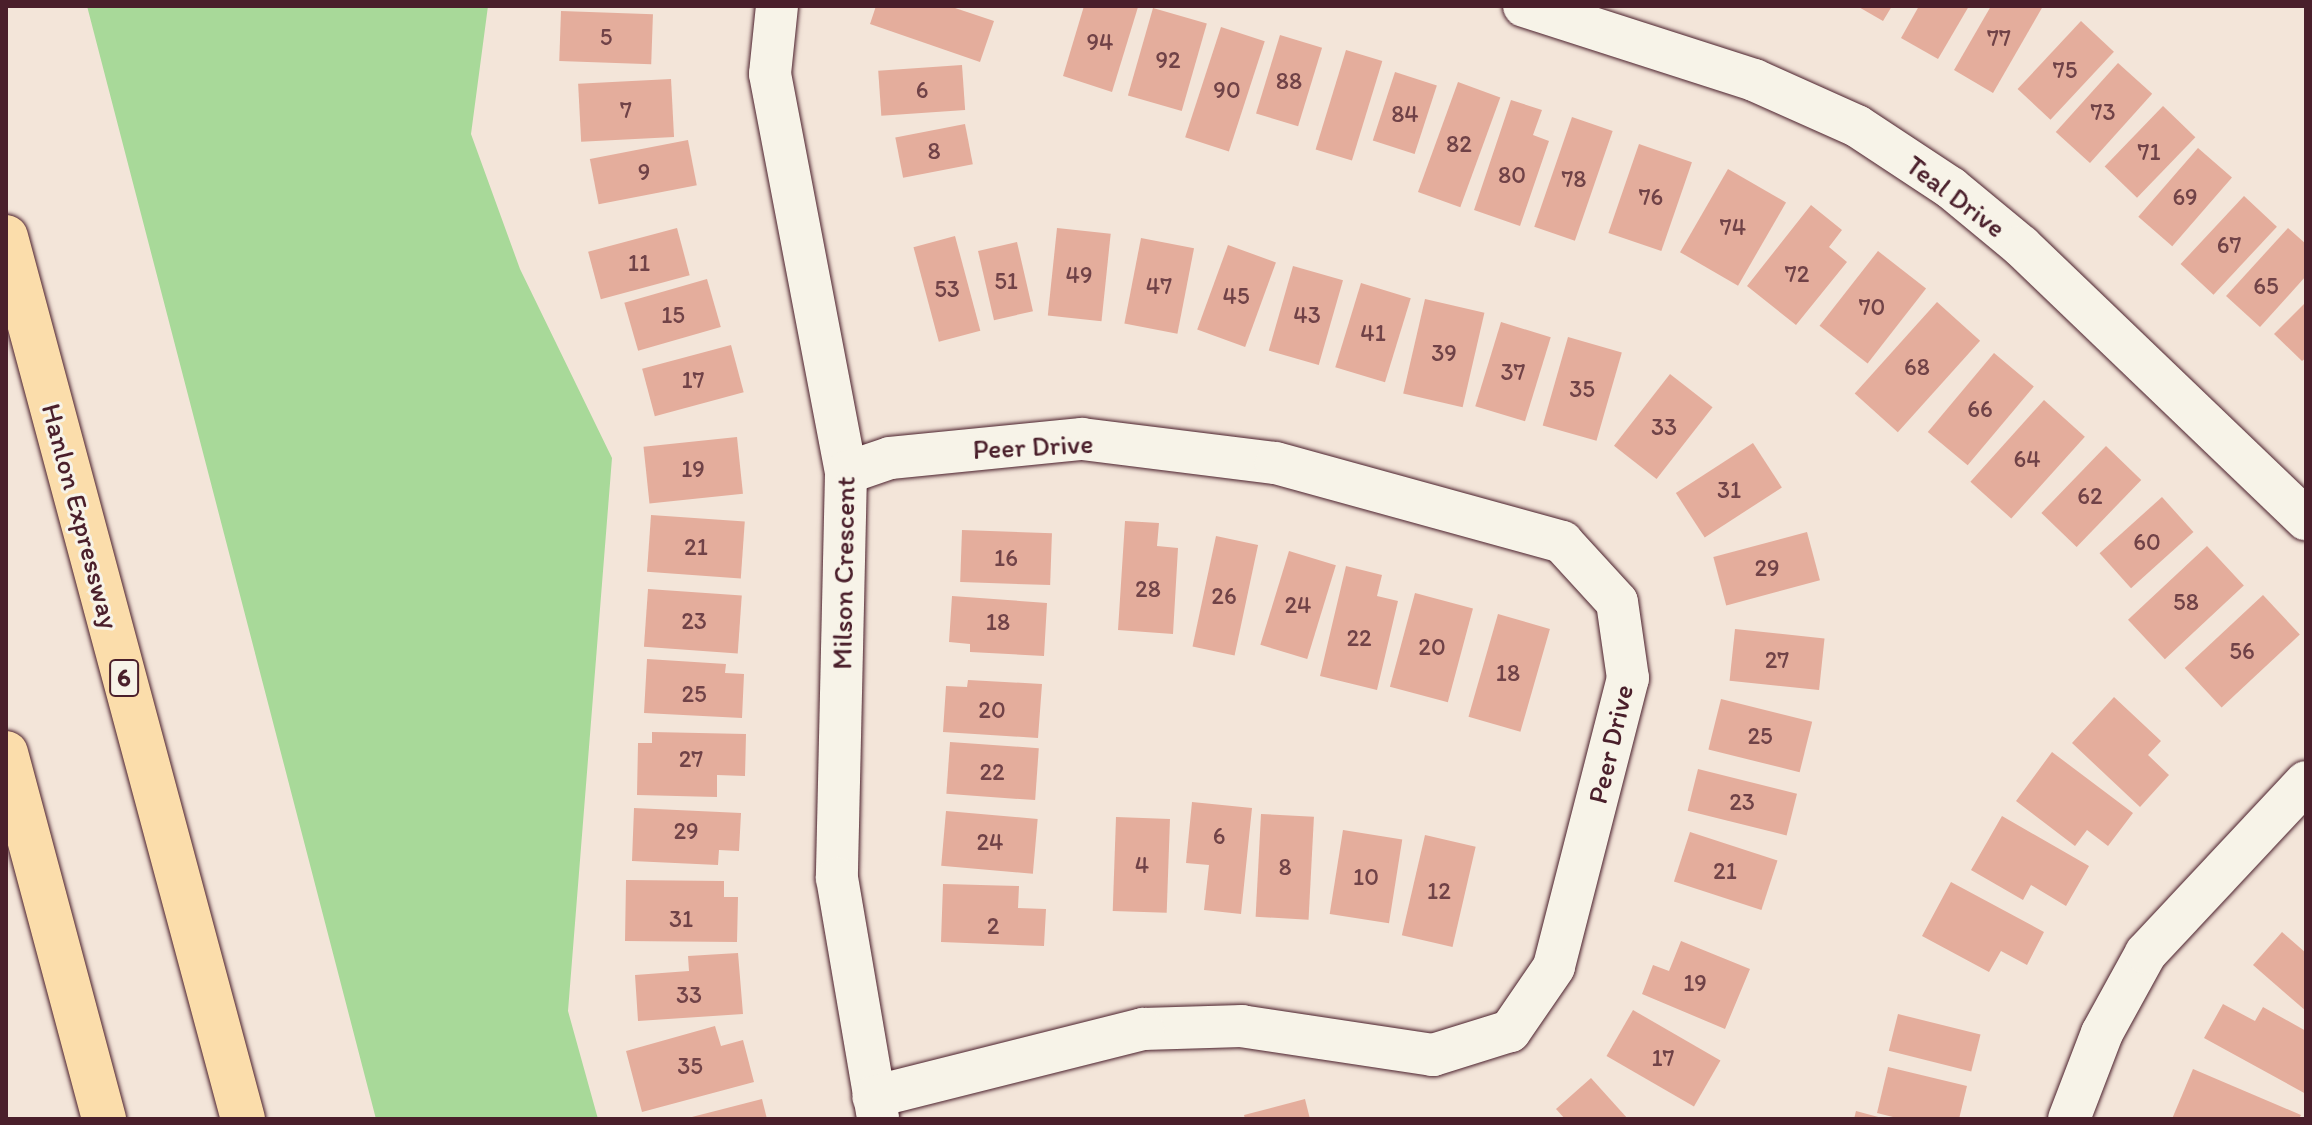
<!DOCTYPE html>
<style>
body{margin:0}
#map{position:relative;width:2312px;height:1125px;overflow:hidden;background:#f3e5d9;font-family:Itim,sans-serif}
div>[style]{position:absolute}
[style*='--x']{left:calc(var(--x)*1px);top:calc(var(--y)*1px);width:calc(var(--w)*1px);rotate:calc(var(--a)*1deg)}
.green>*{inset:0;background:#a8d999}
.building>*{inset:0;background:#e4ad9c;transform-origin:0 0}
.roads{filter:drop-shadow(0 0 2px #4a1f2b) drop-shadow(0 0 2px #4a1f2b)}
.street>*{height:42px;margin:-21px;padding:0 21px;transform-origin:21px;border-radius:21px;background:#f7f3e8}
.highway>*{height:44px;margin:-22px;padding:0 22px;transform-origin:22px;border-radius:22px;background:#fbddab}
span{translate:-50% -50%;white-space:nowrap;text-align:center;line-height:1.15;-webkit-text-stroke:6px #f7f3e8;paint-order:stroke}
.number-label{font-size:24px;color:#704247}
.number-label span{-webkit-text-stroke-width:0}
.shield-label span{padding:2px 6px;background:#f7f3e8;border:2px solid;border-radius:6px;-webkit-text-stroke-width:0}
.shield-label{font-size:26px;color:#4a1f2b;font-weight:700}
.street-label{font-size:28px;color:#4a1f2b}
.frame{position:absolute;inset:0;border:8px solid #4a1f2b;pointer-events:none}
</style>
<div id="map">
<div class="green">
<i style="clip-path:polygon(87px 6px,488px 6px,471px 134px,520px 269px,612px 458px,568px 1011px,598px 1119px,376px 1119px)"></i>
</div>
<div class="building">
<i style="clip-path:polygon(876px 6px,949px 6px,994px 21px,980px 62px,870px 24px)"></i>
<i style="clip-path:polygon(1084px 6px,1138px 7px,1112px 92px,1063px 76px)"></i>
<i style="clip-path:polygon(1857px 6px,1892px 6px,1883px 21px)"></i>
<i style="clip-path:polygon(1919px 6px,1969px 6px,1938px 59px,1901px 38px)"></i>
<i style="clip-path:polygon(1991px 6px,2043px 6px,1993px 93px,1954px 70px)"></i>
<i style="left:1153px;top:8px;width:56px;height:91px;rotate:16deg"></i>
<i style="left:561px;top:11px;width:92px;height:50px;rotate:2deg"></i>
<i style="left:2081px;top:21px;width:45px;height:93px;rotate:43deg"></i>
<i style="left:1221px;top:27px;width:46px;height:116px;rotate:18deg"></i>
<i style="left:1280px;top:35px;width:44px;height:82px;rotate:17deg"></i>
<i style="left:1346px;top:50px;width:38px;height:104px;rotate:17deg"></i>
<i style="left:2118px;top:63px;width:46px;height:93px;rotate:42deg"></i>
<i style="left:962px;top:65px;width:45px;height:84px;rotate:86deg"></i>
<i style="left:1395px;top:72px;width:44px;height:72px;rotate:18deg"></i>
<i style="left:671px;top:79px;width:58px;height:93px;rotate:87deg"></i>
<i style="left:1458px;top:82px;width:45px;height:117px;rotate:20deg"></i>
<i style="clip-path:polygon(1511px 100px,1542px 110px,1533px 135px,1549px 141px,1520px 226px,1474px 210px)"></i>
<i style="left:2163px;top:106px;width:45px;height:84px;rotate:44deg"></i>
<i style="left:1572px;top:117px;width:43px;height:116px;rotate:19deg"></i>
<i style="left:965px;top:124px;width:41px;height:71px;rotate:79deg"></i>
<i style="left:688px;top:140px;width:46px;height:100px;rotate:79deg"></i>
<i style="left:1639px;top:144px;width:56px;height:94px;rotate:19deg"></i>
<i style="left:2198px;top:148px;width:45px;height:91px;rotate:41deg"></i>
<i style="left:1728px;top:169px;width:67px;height:96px;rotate:30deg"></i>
<i style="left:2244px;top:196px;width:45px;height:93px;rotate:43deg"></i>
<i style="clip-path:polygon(1811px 205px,1842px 230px,1829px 247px,1847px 262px,1796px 325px,1747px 286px)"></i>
<i style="left:677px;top:228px;width:49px;height:92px;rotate:75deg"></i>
<i style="left:1057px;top:228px;width:54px;height:88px;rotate:6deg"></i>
<i style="clip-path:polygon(2288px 228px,2306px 244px,2306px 276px,2260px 327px,2226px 296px)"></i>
<i style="left:955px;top:236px;width:98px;height:43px;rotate:75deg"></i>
<i style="left:1141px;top:238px;width:54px;height:87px;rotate:11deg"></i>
<i style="left:1017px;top:242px;width:71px;height:40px;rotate:77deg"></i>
<i style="left:1228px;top:245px;width:51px;height:90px;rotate:20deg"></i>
<i style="left:1878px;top:251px;width:61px;height:95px;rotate:38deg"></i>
<i style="left:1293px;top:266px;width:52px;height:88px;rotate:16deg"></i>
<i style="left:707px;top:279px;width:50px;height:86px;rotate:74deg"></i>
<i style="left:1361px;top:283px;width:52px;height:88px;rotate:17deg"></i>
<i style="left:1425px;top:299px;width:61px;height:97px;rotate:13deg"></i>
<i style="left:1937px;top:302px;width:58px;height:123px;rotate:42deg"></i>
<i style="clip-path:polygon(2306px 302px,2306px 358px,2302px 361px,2274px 334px)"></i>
<i style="left:1501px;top:322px;width:52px;height:88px;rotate:17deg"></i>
<i style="left:1568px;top:337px;width:56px;height:92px;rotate:16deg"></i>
<i style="left:731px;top:345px;width:49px;height:92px;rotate:75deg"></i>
<i style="left:1994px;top:353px;width:52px;height:103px;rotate:40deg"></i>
<i style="left:1670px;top:374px;width:54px;height:91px;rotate:38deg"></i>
<i style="left:2044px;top:400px;width:55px;height:110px;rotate:42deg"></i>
<i style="left:737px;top:437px;width:57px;height:94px;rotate:84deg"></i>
<i style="left:1753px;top:443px;width:53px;height:92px;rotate:57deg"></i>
<i style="left:2106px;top:446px;width:49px;height:93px;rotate:44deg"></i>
<i style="left:2162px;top:497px;width:47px;height:84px;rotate:48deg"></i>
<i style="left:651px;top:515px;width:94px;height:57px;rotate:4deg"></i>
<i style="clip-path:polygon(1125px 521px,1159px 523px,1157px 546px,1178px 548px,1173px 634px,1118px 630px)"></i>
<i style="left:962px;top:530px;width:90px;height:52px;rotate:2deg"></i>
<i style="left:1807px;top:532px;width:50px;height:97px;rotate:75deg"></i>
<i style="left:1216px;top:536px;width:43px;height:113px;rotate:12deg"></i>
<i style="left:2207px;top:546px;width:54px;height:108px;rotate:47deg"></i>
<i style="left:1289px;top:551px;width:49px;height:98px;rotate:17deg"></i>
<i style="clip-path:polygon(1346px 566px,1382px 575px,1377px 596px,1398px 601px,1377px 690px,1320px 676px)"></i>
<i style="left:648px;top:589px;width:94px;height:58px;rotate:4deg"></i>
<i style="left:1415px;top:593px;width:60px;height:97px;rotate:15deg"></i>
<i style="left:2263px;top:595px;width:54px;height:107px;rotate:47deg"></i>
<i style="clip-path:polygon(952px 596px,1047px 603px,1044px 656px,970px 652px,970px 644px,949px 642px)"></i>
<i style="left:1498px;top:614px;width:54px;height:107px;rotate:16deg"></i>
<i style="left:1735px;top:629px;width:90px;height:52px;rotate:6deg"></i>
<i style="clip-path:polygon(647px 659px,726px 664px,725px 673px,744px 674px,742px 718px,644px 713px)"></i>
<i style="clip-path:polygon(968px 680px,1042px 684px,1038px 738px,943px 732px,946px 686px,967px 687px)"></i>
<i style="clip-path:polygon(2114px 697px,2161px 741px,2148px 755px,2169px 775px,2140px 807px,2072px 743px)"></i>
<i style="left:1721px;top:699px;width:94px;height:52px;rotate:14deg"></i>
<i style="clip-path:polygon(652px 732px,746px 734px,745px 776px,717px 775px,717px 797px,637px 795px,638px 743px,652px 743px)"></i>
<i style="left:950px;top:742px;width:89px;height:52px;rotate:4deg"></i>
<i style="clip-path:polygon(2052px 752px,2133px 813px,2108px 846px,2087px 830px,2075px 846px,2016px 801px)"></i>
<i style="left:1698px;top:769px;width:102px;height:43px;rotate:14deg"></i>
<i style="clip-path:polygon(1192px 802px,1252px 808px,1241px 914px,1204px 910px,1209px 865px,1186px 863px)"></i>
<i style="clip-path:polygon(634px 808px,741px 813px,739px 851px,719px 850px,718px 865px,632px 861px)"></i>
<i style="left:946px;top:811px;width:92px;height:55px;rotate:5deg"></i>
<i style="left:1261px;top:814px;width:53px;height:103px;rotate:3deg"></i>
<i style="clip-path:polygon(2002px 816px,2089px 866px,2066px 906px,2031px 885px,2023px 900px,1971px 870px)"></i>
<i style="left:1116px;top:817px;width:54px;height:94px;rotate:2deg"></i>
<i style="left:1343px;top:830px;width:60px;height:85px;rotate:9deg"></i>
<i style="left:1690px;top:832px;width:92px;height:52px;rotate:18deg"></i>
<i style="left:1425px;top:835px;width:52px;height:103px;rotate:13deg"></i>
<i style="clip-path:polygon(626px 880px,724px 881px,724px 897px,738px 897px,737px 942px,625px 941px)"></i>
<i style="clip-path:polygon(1951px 882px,2044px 932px,2027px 965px,2001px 951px,1989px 972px,1922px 936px)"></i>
<i style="clip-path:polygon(943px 884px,1019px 886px,1018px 908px,1046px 909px,1044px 946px,941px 942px)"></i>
<i style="clip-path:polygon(2282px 932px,2306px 953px,2306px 1011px,2253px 965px)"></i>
<i style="clip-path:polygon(1681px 941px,1750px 969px,1725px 1029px,1642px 994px,1653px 965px,1669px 971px)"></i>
<i style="clip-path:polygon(738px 953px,743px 1014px,638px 1021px,635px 975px,689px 971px,688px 956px)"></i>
<i style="clip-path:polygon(2223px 1004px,2255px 1021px,2263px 1007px,2306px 1031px,2306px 1094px,2204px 1038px)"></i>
<i style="left:1633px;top:1010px;width:101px;height:53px;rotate:30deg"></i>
<i style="left:1898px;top:1014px;width:85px;height:38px;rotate:14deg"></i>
<i style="clip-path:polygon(715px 1026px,721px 1046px,743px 1040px,754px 1082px,642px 1112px,626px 1051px)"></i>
<i style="clip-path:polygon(1888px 1067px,1967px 1086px,1959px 1119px,1901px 1119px,1877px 1113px)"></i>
<i style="clip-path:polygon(2193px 1069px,2301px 1115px,2299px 1119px,2172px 1119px)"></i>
<i style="clip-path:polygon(1591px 1078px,1628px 1119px,1565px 1119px,1556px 1109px)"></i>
<i style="clip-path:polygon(762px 1099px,767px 1119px,688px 1119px,688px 1118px)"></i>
<i style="clip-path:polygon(1305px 1099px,1310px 1119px,1245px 1119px,1244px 1115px)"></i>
<i style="clip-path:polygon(1856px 1111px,1882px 1118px,1882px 1119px,1854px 1119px)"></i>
</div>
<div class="roads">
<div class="street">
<i style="--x:777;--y:6;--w:68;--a:95.9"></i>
<i style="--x:770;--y:74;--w:406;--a:79.2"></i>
<i style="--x:846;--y:473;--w:405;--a:91.3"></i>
<i style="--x:837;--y:878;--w:244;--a:80.3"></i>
<i style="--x:1524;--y:6;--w:242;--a:17.8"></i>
<i style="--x:1754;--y:80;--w:113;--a:24.1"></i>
<i style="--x:1857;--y:126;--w:113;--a:33.4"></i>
<i style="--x:1951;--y:188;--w:91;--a:39.6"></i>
<i style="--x:2021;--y:246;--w:395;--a:43.8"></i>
<i style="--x:846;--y:473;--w:46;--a:-18.8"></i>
<i style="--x:890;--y:458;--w:193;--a:-5.7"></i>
<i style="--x:1082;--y:439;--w:195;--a:7.1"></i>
<i style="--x:1276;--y:463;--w:297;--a:15.4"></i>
<i style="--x:1562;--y:542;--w:81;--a:47.5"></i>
<i style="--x:1617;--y:602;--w:77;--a:81.8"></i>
<i style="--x:1628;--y:678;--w:298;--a:104.4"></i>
<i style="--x:1554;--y:967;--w:78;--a:124.5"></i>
<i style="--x:1510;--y:1031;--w:81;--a:162.7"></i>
<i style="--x:1433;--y:1055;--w:193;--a:-171.4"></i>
<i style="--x:1242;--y:1026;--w:99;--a:178.3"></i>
<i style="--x:1143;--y:1029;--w:278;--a:165.9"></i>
<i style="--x:2069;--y:1119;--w:92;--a:-69"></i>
<i style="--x:2102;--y:1033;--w:91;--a:-61.2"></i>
<i style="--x:2146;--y:953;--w:234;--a:-46.9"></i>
</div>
<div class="highway">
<i style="--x:6;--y:237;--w:913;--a:74.96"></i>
<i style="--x:6;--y:753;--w:379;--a:75"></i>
</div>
</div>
<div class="number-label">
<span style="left:606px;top:37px">5</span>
<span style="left:1999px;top:38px">77</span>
<span style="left:1100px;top:42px">94</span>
<span style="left:1168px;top:60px">92</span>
<span style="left:2065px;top:70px">75</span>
<span style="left:1289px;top:81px">88</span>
<span style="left:922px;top:90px">6</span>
<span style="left:1227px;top:90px">90</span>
<span style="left:626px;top:110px">7</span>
<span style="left:2103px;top:112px">73</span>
<span style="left:1405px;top:114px">84</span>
<span style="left:1459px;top:144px">82</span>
<span style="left:934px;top:151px">8</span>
<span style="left:2149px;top:152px">71</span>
<span style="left:644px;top:172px">9</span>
<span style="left:1512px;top:175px">80</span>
<span style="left:1574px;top:179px">78</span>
<span style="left:1651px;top:197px">76</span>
<span style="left:2185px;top:197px">69</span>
<span style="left:1733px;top:227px">74</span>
<span style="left:2229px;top:245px">67</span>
<span style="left:639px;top:263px">11</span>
<span style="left:1797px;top:274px">72</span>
<span style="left:1079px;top:275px">49</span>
<span style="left:1006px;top:281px">51</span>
<span style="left:1159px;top:286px">47</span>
<span style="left:2266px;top:286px">65</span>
<span style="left:947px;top:289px">53</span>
<span style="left:1236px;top:296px">45</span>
<span style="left:1872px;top:307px">70</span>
<span style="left:673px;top:315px">15</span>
<span style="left:1307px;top:315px">43</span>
<span style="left:1373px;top:333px">41</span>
<span style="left:1444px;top:353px">39</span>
<span style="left:1917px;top:367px">68</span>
<span style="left:1513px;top:372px">37</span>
<span style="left:693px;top:380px">17</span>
<span style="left:1582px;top:389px">35</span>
<span style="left:1980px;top:409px">66</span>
<span style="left:1664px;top:427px">33</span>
<span style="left:2027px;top:459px">64</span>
<span style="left:693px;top:469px">19</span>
<span style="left:1729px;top:490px">31</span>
<span style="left:2090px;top:496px">62</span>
<span style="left:2147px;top:542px">60</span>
<span style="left:696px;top:547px">21</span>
<span style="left:1006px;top:558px">16</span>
<span style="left:1767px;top:568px">29</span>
<span style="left:1148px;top:589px">28</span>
<span style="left:1224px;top:596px">26</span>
<span style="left:2186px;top:602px">58</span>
<span style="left:1298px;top:605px">24</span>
<span style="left:694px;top:621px">23</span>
<span style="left:998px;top:622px">18</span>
<span style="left:1359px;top:638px">22</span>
<span style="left:1432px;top:647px">20</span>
<span style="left:2242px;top:651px">56</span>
<span style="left:1777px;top:660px">27</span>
<span style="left:1508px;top:673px">18</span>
<span style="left:694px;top:694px">25</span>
<span style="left:992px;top:710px">20</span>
<span style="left:1760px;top:736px">25</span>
<span style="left:691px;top:759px">27</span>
<span style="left:992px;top:772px">22</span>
<span style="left:1742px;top:802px">23</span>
<span style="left:686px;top:831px">29</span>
<span style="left:1219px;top:836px">6</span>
<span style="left:990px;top:842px">24</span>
<span style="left:1142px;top:865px">4</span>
<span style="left:1285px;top:867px">8</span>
<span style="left:1725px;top:871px">21</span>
<span style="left:1366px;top:877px">10</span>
<span style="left:1439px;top:891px">12</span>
<span style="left:681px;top:919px">31</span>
<span style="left:993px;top:926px">2</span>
<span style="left:1695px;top:983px">19</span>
<span style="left:689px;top:995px">33</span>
<span style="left:1663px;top:1058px">17</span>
<span style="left:690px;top:1066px">35</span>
</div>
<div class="shield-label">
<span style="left:124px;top:678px">6</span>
</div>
<div class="street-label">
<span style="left:1956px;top:196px;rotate:37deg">Teal Drive</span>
<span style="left:1033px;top:446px;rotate:-3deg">Peer Drive</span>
<span style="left:81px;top:516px;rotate:75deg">Hanlon Expressway</span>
<span style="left:843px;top:573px;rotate:-89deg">Milson Crescent</span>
<span style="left:1610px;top:744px;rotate:-77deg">Peer Drive</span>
</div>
<div class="frame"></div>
</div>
